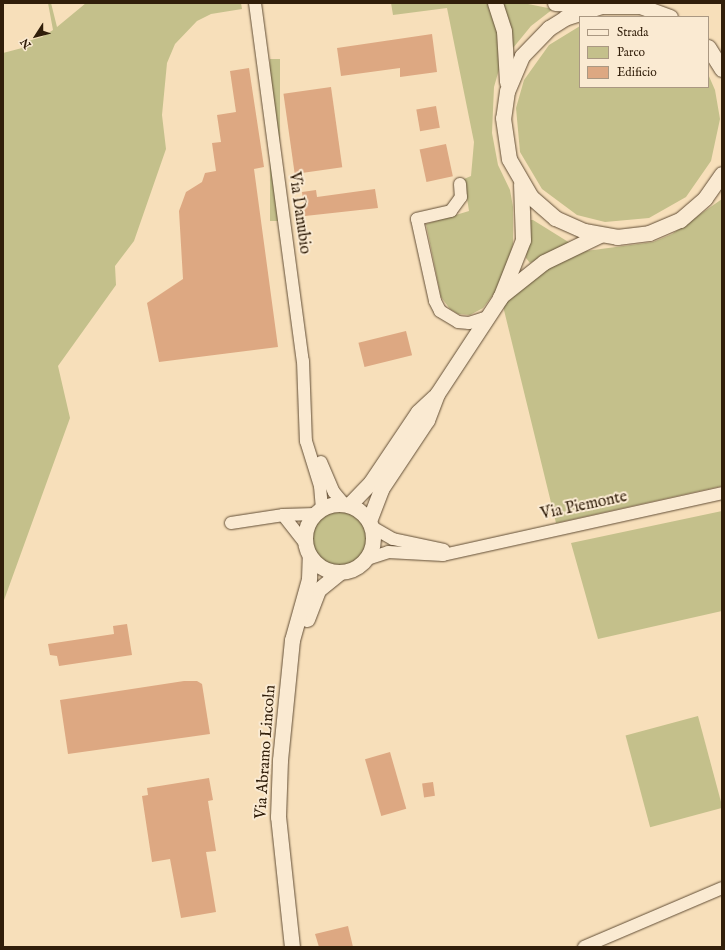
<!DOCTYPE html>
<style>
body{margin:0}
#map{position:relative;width:725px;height:950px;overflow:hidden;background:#f7dfba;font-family:"IM FELL English",serif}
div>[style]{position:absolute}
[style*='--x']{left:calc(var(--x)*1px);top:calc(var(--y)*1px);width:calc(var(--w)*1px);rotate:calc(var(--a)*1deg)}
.green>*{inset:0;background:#c4c08b;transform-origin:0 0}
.round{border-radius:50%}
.building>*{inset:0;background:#dda882;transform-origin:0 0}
.roads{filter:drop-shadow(0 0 1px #624e36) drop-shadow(0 0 1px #624e36)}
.minor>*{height:12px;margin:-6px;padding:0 6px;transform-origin:6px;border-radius:6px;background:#faead2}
.tertiary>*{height:15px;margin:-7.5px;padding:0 7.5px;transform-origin:7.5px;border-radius:7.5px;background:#faead2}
.tertiary>.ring{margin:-7.5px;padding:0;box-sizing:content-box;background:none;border:15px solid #faead2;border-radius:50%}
span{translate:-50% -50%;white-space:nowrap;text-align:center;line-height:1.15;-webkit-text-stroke:4px #faead2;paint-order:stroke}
.street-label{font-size:16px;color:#311e0a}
.frame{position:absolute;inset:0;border:4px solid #311e0a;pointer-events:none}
.legend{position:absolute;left:579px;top:16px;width:130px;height:72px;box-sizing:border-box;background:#faead2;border:1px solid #aa9882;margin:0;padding:5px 7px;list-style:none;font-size:12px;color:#311e0a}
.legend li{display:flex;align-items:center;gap:8px;height:20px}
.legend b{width:20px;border:1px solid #aa9882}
.north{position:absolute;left:16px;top:16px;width:40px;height:40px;-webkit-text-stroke:3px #faead2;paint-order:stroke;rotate:234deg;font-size:11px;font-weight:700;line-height:16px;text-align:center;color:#311e0a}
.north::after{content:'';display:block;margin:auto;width:14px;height:18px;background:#311e0a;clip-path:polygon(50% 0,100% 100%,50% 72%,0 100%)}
</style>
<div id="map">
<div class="green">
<i style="clip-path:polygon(48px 3px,51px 3px,57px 27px,86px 3px,241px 3px,242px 9px,211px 14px,197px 21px,175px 44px,167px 63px,162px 115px,166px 149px,134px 241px,115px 266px,116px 285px,58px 366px,70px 418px,3px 603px,3px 53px,22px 48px,21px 43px,42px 37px,53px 30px)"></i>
<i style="clip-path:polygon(391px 3px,488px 3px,498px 33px,500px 66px,494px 87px,492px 133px,498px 165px,510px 190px,513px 207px,513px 244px,502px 283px,483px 308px,470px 315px,458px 314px,450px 309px,441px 297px,426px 224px,469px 211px,464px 179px,471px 176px,474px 142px,447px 8px,393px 15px)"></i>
<i style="clip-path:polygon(502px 3px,523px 3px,553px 9px,531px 26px,513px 48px)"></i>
<i style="clip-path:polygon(580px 26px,580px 87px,708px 87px,708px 74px,715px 90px,720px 119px,711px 161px,686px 197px,649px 218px,605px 222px,577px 215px,542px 189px,520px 152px,516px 108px,524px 80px,549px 45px)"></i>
<i style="left:270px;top:59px;width:10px;height:162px"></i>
<i style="clip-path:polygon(722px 199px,722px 486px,556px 523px,503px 306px,509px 298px,550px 267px,586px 251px,653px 242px,672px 234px)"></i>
<i style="clip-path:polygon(528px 220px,533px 220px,570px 243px,530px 263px,526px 258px)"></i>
<i class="round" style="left:312px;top:510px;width:56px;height:56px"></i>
<i style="clip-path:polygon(722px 511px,722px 611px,598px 639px,571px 543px)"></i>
<i style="left:698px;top:716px;width:95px;height:75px;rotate:75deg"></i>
</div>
<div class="building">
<i style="clip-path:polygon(432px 34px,437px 72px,400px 77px,400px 68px,341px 76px,337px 48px)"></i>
<i style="clip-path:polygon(249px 68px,264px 167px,254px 169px,278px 347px,159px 362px,147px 303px,183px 279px,179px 211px,186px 192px,202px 182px,205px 173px,216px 171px,212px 143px,221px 142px,217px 115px,236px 112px,230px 71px)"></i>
<i style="left:331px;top:87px;width:81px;height:48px;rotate:82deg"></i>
<i style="left:436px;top:106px;width:22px;height:20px;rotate:80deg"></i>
<i style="left:446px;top:144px;width:33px;height:27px;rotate:78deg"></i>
<i style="clip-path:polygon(375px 189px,378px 208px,305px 216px,302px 192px,316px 190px,317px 197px)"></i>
<i style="left:406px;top:331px;width:25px;height:49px;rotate:76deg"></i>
<i style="clip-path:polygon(127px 624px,132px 655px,59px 666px,57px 656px,50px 655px,48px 644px,114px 634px,113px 626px)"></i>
<i style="clip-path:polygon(184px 681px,197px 681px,202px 684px,210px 734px,68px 754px,60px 700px)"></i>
<i style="left:390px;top:752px;width:59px;height:26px;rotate:74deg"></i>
<i style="clip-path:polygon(209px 778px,213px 800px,208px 801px,216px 851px,206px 852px,216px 912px,181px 918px,170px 859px,152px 862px,142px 796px,148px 795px,147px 788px)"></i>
<i style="left:433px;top:782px;width:14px;height:11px;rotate:82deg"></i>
<i style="clip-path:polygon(348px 926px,353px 947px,319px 947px,315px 934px)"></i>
</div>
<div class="roads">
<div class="minor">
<i style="--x:255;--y:3;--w:361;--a:82.4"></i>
<i style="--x:303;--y:361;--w:80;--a:87.9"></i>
<i style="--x:306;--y:441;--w:47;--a:72.7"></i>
<i style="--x:320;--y:486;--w:23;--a:85"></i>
<i style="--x:460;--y:184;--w:13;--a:86"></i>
<i style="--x:461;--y:197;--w:17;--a:126"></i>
<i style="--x:451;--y:211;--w:35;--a:167"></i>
<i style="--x:417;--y:219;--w:84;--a:77.6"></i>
<i style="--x:435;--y:301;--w:11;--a:63"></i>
<i style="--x:440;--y:311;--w:21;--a:31"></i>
<i style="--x:458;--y:322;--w:11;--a:5"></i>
<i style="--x:469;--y:323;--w:19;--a:-18"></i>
<i style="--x:321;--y:462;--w:33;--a:67"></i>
<i style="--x:334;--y:492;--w:17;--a:50"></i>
<i style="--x:283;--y:515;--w:36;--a:52"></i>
<i style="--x:231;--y:523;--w:53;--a:-8.7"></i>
<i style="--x:283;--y:515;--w:32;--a:-2"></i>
<i style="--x:372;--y:527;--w:24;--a:30"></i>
<i style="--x:393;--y:539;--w:52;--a:12.2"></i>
<i style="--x:367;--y:559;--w:22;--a:-18"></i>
<i style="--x:388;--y:552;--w:55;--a:3.1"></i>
<i style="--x:443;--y:555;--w:286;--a:-12.5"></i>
<i style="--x:584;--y:947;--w:150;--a:-23.1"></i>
</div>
<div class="tertiary">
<i style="--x:495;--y:3;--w:29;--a:72"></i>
<i style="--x:504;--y:31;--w:51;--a:86.6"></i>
<i style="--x:555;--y:3;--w:33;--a:3"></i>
<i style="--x:670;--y:17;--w:32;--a:-160"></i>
<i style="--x:640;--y:6;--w:39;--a:180"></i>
<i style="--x:601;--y:6;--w:38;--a:162"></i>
<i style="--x:565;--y:18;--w:19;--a:148"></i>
<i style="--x:549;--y:28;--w:39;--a:134"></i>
<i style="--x:522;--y:56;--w:38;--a:113"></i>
<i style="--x:507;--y:91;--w:27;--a:98"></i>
<i style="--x:503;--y:118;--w:41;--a:81.7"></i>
<i style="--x:509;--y:159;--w:44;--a:59.9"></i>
<i style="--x:531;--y:197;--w:32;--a:41"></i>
<i style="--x:555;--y:218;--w:32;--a:24"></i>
<i style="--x:584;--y:231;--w:34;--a:10"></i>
<i style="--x:617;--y:237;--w:32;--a:-7"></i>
<i style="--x:649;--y:233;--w:34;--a:-23"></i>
<i style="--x:680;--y:220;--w:33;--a:-41"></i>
<i style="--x:705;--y:198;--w:29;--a:-55"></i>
<i style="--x:708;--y:47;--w:26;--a:58"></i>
<i style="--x:500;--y:297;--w:56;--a:-38.5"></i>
<i style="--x:544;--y:262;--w:62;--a:-25.7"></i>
<i class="ring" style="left:305px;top:504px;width:53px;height:53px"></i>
<i style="--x:349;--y:505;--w:32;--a:-46"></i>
<i style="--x:371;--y:482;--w:84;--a:-56.1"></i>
<i style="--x:418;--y:412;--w:22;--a:-43"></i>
<i style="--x:369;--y:521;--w:34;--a:-69"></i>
<i style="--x:381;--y:489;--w:83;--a:-56.3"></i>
<i style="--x:427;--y:420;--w:28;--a:-69"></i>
<i style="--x:437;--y:394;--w:115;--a:-56.7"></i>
<i style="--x:500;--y:298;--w:62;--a:-68.4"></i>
<i style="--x:523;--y:240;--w:56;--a:-92"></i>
<i style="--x:307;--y:619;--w:31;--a:-69"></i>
<i style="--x:318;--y:590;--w:27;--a:-39"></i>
<i style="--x:292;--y:947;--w:131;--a:-96.1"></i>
<i style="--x:278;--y:817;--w:57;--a:-88"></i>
<i style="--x:280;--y:760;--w:121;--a:-84.3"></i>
<i style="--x:292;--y:640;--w:63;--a:-74.4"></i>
<i style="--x:309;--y:579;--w:23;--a:-88"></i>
</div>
</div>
<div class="street-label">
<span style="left:299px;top:213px;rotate:82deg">Via Danubio</span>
<span style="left:584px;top:506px;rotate:-12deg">Via Piemonte</span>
<span style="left:266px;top:752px;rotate:-86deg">Via Abramo Lincoln</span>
</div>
<div class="frame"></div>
<ul class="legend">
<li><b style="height:5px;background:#faead2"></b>Strada</li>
<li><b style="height:11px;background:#c4c08b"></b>Parco</li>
<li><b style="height:11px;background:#dda882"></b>Edificio</li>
</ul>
<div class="north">N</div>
</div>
